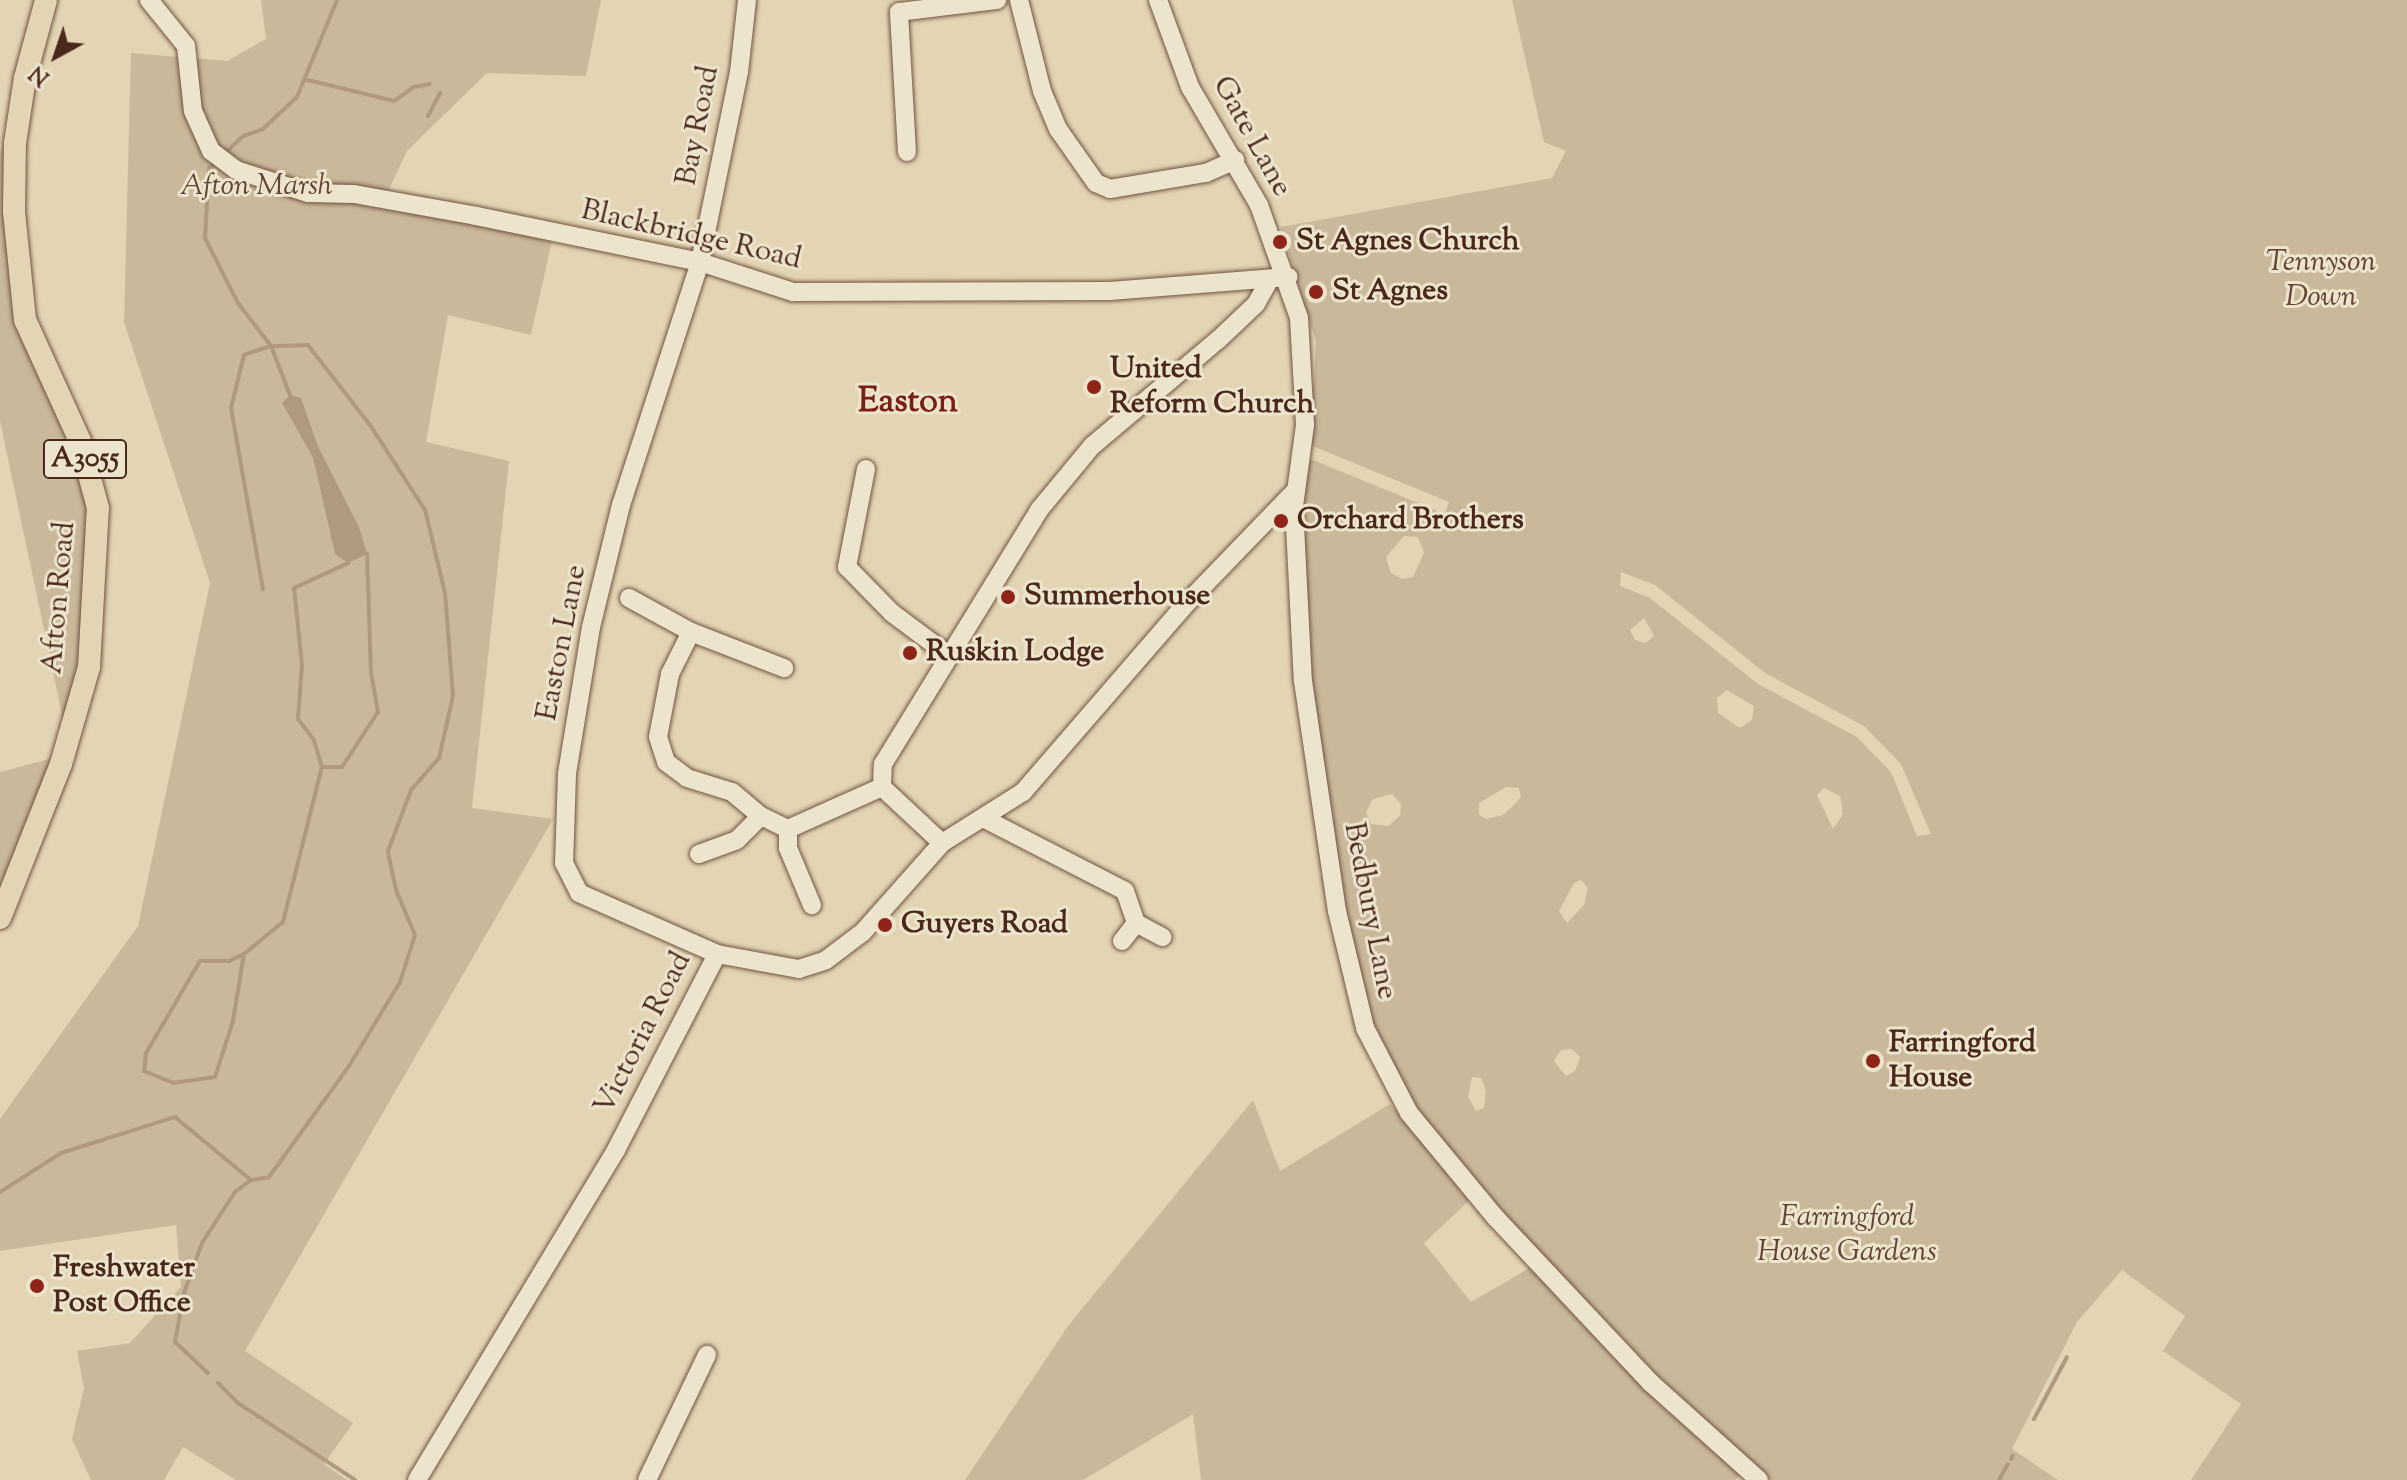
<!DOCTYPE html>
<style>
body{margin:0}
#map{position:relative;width:2407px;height:1480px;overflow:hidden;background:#e3d5b3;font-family:"Sorts Mill Goudy",serif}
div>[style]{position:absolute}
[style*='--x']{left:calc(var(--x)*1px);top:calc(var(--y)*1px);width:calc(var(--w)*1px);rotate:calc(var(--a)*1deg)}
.green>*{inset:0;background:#c9b899}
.water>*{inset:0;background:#af9a80}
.stream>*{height:4px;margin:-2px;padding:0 2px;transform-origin:2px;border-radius:2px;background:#af9a80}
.roads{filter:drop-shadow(0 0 2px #715342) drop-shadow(0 0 2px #715342)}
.minor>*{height:18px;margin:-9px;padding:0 9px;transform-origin:9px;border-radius:9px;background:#ede4ce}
.major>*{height:22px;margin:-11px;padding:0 11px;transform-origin:11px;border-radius:11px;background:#e3d5b3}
.dots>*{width:22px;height:22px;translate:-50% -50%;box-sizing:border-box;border:4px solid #ede4ce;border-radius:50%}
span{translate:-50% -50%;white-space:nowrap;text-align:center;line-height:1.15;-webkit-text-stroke:6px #ede4ce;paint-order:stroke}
.shield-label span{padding:2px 6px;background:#ede4ce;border:2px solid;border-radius:6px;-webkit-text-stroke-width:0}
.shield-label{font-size:28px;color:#4b281c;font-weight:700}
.street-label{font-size:30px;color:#4b281c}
.park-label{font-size:30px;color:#644535;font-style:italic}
.poi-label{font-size:30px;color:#4b281c;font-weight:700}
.left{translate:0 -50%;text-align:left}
.quarter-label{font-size:34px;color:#7a1f14;font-weight:700}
.north{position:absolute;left:16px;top:16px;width:80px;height:80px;-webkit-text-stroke:6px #ede4ce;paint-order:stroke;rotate:220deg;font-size:22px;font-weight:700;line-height:32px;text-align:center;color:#4b281c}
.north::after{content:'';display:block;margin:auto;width:28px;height:36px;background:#4b281c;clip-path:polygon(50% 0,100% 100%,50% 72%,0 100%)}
</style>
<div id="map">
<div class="green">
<i style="clip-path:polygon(evenodd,261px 0,601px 0,586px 76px,487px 73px,407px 151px,383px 202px,553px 236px,531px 335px,448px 315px,426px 442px,509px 461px,472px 808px,553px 819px,245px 1351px,353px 1423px,324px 1464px,347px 1480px,236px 1480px,183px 1447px,164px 1480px,91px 1480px,72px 1439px,84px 1388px,77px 1351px,130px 1343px,181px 1287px,176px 1225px,0 1251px,0 1119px,138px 926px,210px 583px,124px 322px,131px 53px,227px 61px,266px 39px,261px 0,301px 399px,318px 446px,359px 527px,335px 554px,313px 458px,282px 403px,301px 399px)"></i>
<i style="clip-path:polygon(evenodd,1512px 0,2407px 0,2407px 1480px,2191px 1480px,2241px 1404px,2163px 1351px,2185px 1316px,2122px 1270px,2077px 1322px,2012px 1449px,2058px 1480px,1771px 1480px,1714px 1436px,1544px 1266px,1392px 1078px,1356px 985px,1307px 675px,1299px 490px,1308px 458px,1445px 514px,1449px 502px,1310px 445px,1316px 342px,1281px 227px,1552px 178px,1566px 151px,1544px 142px,1512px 0,1404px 536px,1418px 537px,1424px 553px,1413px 577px,1402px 579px,1391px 573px,1386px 557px,1404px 536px,1512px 0,1621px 572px,1655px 585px,1765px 673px,1864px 726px,1901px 764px,1931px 834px,1917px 836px,1891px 772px,1857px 737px,1758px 684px,1650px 598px,1620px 586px,1621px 572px,1512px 0,1644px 618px,1654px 636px,1646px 643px,1635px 640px,1630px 630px,1644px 618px,1512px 0,1727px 690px,1754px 706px,1752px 720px,1740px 728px,1718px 713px,1717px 698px,1727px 690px,1512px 0,1506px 787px,1519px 788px,1521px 797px,1514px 805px,1503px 815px,1487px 819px,1479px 815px,1479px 803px,1506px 787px,1512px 0,1824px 788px,1840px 796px,1843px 814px,1833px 829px,1817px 795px,1824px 788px,1512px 0,1392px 794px,1401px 804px,1400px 816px,1388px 826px,1371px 824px,1366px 812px,1373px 799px,1392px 794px,1512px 0,1581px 880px,1588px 888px,1584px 905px,1567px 923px,1559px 911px,1574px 883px,1581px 880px,1512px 0,1572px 1049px,1580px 1057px,1575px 1071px,1566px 1076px,1554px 1061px,1561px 1050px,1572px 1049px,1512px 0,1472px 1077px,1481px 1078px,1486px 1090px,1484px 1108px,1476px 1111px,1468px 1097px,1472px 1077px)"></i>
<i style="clip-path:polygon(8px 140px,16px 322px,70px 445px,91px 512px,83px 664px,64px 724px,0 421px,0 152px)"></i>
<i style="clip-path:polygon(53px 758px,0 893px,0 772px)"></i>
<i style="clip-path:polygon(1253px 1100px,1280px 1171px,1390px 1104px,1471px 1199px,1424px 1243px,1471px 1302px,1533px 1266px,1743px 1472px,1735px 1480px,1201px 1480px,1193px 1414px,1083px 1480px,965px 1480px,1068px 1326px)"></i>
</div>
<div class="water">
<i style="clip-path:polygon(290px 395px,301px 398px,318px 446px,359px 527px,367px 554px,348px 563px,335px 554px,313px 458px,282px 403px)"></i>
</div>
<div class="stream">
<i style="--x:308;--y:80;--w:89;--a:13.7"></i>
<i style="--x:394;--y:101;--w:24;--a:-35"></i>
<i style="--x:414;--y:87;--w:16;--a:-11"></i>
<i style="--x:428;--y:116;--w:26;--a:-62"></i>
<i style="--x:225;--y:153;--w:25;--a:-43"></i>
<i style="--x:243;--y:136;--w:21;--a:-19"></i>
<i style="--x:263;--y:129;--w:47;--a:-43.3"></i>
<i style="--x:297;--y:97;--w:105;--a:-67.6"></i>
<i style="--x:216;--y:162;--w:9;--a:139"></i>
<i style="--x:209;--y:168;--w:70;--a:93.3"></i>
<i style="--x:205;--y:238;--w:73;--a:63.1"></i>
<i style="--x:238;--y:303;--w:54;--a:52.5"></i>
<i style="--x:271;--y:346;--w:53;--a:68.8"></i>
<i style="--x:322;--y:767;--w:20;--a:0"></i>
<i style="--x:342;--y:767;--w:66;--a:-56.8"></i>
<i style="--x:378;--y:712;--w:39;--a:-100"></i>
<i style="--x:371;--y:674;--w:120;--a:-91.9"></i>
<i style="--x:244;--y:954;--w:17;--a:155"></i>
<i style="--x:229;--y:961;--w:29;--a:180"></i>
<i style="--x:200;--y:961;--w:107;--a:120.4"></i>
<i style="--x:146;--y:1053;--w:18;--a:96"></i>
<i style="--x:144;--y:1071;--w:31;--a:22"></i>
<i style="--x:173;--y:1083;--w:42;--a:-8.1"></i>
<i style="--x:215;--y:1077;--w:59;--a:-72.2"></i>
<i style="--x:233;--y:1021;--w:68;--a:-80.7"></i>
<i style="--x:244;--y:954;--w:50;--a:-39.4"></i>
<i style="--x:283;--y:922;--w:160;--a:-75.9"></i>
<i style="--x:322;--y:767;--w:28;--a:-107"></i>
<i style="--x:314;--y:740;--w:26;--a:-127"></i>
<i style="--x:298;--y:719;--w:54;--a:-85.8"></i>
<i style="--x:302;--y:665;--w:77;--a:-95.9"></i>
<i style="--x:294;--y:588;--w:60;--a:-24.8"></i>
<i style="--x:0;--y:1192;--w:72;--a:-32.6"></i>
<i style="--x:61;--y:1153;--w:120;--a:-17.5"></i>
<i style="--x:175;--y:1117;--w:99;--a:39.7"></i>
<i style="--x:251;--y:1180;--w:18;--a:-9"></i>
<i style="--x:269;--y:1177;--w:137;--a:-54.2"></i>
<i style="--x:349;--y:1066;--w:98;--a:-58.7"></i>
<i style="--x:400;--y:982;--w:49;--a:-72.3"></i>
<i style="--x:415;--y:935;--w:49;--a:-112.9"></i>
<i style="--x:396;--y:890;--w:40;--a:-102"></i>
<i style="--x:388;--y:851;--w:65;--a:-69.3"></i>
<i style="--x:411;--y:790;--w:43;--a:-48.8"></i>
<i style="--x:439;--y:758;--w:64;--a:-77.3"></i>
<i style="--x:453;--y:696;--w:103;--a:-94.4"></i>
<i style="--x:445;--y:593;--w:85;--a:-103.5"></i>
<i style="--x:425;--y:510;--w:101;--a:-122.9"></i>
<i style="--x:370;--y:425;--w:101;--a:-127.8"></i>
<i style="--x:308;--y:345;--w:37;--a:178"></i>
<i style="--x:271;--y:346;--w:28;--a:162"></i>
<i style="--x:244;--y:355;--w:55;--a:103.8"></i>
<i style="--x:231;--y:408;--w:184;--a:80"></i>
<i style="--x:208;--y:1373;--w:45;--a:-136.8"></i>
<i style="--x:175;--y:1342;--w:50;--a:-79.6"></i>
<i style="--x:184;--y:1293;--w:53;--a:-70.2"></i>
<i style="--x:202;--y:1243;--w:61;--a:-57.1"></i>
<i style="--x:235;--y:1192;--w:20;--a:-37"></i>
<i style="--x:218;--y:1383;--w:28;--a:45"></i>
<i style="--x:238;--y:1403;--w:140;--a:33.3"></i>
<i style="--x:2034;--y:1419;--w:70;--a:-62"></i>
<i style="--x:2011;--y:1459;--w:4;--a:-63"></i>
<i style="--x:1999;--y:1480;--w:18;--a:-61"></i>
</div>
<div class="roads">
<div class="minor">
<i style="--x:149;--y:0;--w:59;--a:51.2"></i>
<i style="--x:186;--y:46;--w:65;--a:83.9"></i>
<i style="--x:193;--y:111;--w:44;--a:65.8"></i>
<i style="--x:211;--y:151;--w:31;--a:37"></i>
<i style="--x:236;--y:170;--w:76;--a:17.7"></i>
<i style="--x:308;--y:193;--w:46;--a:1.2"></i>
<i style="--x:354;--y:194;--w:124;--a:10.2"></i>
<i style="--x:476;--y:216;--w:229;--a:11.6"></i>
<i style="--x:700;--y:262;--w:98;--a:17.9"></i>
<i style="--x:793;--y:292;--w:317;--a:-0.2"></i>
<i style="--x:1110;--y:291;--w:179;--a:-4.5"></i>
<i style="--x:747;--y:0;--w:72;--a:96.3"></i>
<i style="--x:739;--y:72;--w:194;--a:101.6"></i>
<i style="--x:700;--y:262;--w:256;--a:108"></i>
<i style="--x:621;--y:505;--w:126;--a:103.8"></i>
<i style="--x:591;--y:627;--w:149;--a:99.3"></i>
<i style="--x:567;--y:774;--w:89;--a:91.9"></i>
<i style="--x:564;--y:863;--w:34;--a:63"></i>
<i style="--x:579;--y:893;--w:151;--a:23.8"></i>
<i style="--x:717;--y:954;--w:83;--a:10.4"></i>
<i style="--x:799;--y:969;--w:28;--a:-18"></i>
<i style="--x:826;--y:960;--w:46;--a:-37.1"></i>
<i style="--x:863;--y:932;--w:119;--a:-48.4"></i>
<i style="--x:942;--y:843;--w:96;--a:-32.2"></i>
<i style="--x:1023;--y:792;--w:245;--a:-49.1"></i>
<i style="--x:1183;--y:607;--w:161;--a:-46"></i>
<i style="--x:1019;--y:0;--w:94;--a:75.8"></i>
<i style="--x:1042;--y:91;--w:41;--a:67.2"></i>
<i style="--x:1058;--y:129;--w:66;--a:54.9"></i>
<i style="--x:1096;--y:183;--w:15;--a:23"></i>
<i style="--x:1110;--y:189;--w:97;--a:-9.5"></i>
<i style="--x:1206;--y:173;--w:32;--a:-24"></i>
<i style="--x:1158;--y:0;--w:93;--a:69.8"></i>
<i style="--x:1190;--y:87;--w:137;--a:59.7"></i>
<i style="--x:1259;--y:205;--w:120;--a:70.5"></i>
<i style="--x:1299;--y:318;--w:107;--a:86.8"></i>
<i style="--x:1305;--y:425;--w:82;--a:97.7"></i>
<i style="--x:1294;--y:506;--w:175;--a:87.1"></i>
<i style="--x:1303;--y:681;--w:232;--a:81.6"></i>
<i style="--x:1337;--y:911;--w:120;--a:76.5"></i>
<i style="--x:1365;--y:1028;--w:96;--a:62.6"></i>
<i style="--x:1409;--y:1113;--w:135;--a:50.4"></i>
<i style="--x:1495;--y:1217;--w:228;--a:46.8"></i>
<i style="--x:1651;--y:1383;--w:145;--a:41.9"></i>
<i style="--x:907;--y:152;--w:140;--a:-93.3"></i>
<i style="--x:899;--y:12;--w:99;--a:-7"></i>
<i style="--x:866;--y:469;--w:100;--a:101"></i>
<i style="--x:847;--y:567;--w:64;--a:45.6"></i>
<i style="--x:892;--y:613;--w:69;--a:36.7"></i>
<i style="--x:629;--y:598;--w:71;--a:28.7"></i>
<i style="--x:691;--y:632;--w:47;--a:116.6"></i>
<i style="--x:670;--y:674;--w:64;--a:100.8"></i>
<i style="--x:658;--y:737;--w:26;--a:72"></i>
<i style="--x:666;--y:762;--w:26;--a:37"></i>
<i style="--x:687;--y:778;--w:47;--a:17.3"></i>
<i style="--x:732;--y:792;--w:38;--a:40"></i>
<i style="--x:761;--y:816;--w:30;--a:26"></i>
<i style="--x:788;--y:829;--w:103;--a:-24.1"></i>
<i style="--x:691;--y:632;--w:100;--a:21.2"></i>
<i style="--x:985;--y:819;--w:157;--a:27.2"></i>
<i style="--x:1125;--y:891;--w:34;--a:71"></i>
<i style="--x:1136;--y:923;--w:30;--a:28"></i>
<i style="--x:788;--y:829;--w:19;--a:90"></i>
<i style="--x:788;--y:848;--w:62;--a:67.2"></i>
<i style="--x:942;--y:843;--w:82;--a:-137"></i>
<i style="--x:882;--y:787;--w:23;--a:-88"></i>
<i style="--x:883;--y:764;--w:298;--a:-58.4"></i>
<i style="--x:1039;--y:510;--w:83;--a:-50.4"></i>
<i style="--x:1092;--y:446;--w:165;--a:-40.1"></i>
<i style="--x:1218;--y:340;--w:52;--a:-43.5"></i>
<i style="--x:1256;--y:304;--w:25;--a:-61"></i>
<i style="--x:699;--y:854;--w:40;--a:-20.2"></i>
<i style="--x:737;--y:840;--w:34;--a:-45"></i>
<i style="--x:1122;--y:941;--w:23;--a:-52"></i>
<i style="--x:417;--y:1480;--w:385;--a:-58.9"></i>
<i style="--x:616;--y:1150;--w:220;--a:-62.7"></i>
<i style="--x:647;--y:1480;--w:139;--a:-64.4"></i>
</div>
<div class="major">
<i style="--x:0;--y:918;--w:166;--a:-68.4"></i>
<i style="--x:61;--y:764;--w:101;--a:-73.9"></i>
<i style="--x:89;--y:667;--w:159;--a:-86.8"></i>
<i style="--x:98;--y:508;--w:69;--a:-105"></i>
<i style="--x:80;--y:441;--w:133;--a:-114.4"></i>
<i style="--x:25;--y:320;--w:110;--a:-95.8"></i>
<i style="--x:14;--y:211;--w:68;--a:-89.2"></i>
<i style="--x:15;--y:143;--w:66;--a:-81.3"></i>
<i style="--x:25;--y:78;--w:81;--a:-74.9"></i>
</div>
</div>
<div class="dots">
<i style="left:1280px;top:242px;background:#8f2418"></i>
<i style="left:1316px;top:292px;background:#8f2418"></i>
<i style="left:1094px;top:387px;background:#8f2418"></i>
<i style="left:1281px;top:521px;background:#8f2418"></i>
<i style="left:1008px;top:597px;background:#8f2418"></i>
<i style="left:910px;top:653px;background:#8f2418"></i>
<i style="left:885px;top:925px;background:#8f2418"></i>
<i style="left:1873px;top:1061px;background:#8f2418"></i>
<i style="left:37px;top:1286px;background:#8f2418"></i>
</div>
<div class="shield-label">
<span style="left:85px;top:459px">A3055</span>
</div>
<div class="street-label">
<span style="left:699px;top:126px;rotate:-79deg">Bay Road</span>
<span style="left:1251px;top:137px;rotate:61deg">Gate Lane</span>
<span style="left:691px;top:236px;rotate:13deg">Blackbridge Road</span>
<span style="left:60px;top:598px;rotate:-85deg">Afton Road</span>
<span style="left:563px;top:643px;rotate:-79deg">Easton Lane</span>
<span style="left:1369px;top:911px;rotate:79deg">Bedbury Lane</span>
<span style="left:644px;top:1034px;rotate:-63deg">Victoria Road</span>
</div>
<div class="park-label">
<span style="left:256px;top:187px">Afton Marsh</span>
<span style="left:2321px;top:280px">Tennyson<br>Down</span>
<span style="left:1847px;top:1235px">Farringford<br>House Gardens</span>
</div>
<div class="poi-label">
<span class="left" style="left:1296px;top:242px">St Agnes Church</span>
<span class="left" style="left:1332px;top:292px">St Agnes</span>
<span class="left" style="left:1110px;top:387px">United<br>Reform Church</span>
<span class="left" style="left:1297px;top:521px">Orchard Brothers</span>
<span class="left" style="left:1024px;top:597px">Summerhouse</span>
<span class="left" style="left:926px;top:653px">Ruskin Lodge</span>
<span class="left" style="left:901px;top:925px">Guyers Road</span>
<span class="left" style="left:1889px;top:1061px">Farringford<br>House</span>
<span class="left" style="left:53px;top:1286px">Freshwater<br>Post Office</span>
</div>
<div class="quarter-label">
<span style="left:908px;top:403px">Easton</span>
</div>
<div class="north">N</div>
</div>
